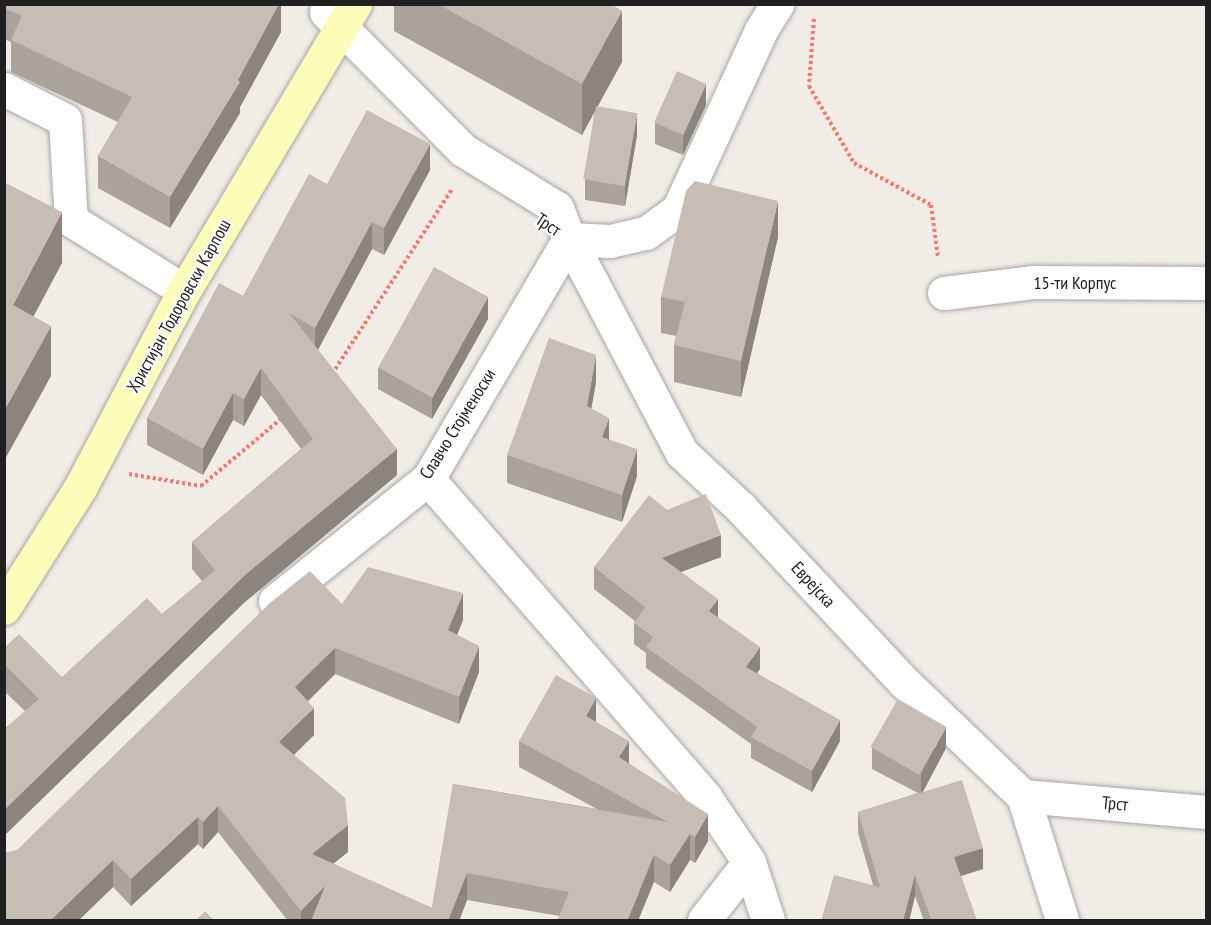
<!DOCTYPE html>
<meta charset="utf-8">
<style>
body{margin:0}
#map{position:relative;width:1211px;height:925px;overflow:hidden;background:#f1ede6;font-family:"PT Sans Narrow",sans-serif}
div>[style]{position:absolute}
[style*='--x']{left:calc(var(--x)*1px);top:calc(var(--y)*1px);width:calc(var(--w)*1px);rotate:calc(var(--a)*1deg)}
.path>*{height:4px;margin-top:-2px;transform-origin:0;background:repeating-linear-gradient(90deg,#ff746a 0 3px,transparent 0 6px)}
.roads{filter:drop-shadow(0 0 2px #a7a7a7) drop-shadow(0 0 2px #a7a7a7)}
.street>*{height:33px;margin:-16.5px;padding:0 16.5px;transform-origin:16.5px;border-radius:16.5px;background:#fff}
.secondary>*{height:33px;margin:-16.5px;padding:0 16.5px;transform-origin:16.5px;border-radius:16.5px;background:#fcfdb9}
.wall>*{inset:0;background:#aaa39c}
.shaded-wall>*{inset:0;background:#8b847f}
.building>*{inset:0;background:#c6bdb5;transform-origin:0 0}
span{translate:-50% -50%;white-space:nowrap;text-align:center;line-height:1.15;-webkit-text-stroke:4.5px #fff;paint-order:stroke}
.street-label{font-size:18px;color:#202020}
.frame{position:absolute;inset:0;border:6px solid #202020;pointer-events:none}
</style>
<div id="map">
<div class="path">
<i style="--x:814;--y:19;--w:67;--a:94.3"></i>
<i style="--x:809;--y:86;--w:89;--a:59.7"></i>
<i style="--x:854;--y:163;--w:88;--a:28.6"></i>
<i style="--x:931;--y:205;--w:52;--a:82.3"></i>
<i style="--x:332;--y:374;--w:221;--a:-57"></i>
<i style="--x:129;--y:474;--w:73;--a:9.5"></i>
<i style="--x:201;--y:486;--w:106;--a:-40"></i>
</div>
<div class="roads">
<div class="street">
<i style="--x:326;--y:12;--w:194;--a:45.2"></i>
<i style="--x:463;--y:150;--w:110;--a:31.7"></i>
<i style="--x:557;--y:208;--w:33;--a:69"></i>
<i style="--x:569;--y:239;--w:242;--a:62.2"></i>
<i style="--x:682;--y:453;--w:81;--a:43"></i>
<i style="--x:741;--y:508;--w:238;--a:46.9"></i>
<i style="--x:904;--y:682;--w:165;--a:43.8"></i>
<i style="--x:1023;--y:796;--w:130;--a:72.5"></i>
<i style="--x:4;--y:89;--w:68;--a:26.9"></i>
<i style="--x:65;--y:120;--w:100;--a:86.6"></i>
<i style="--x:71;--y:220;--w:113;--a:32"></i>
<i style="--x:569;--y:239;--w:41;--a:2.8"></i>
<i style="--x:610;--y:241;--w:37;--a:-13"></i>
<i style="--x:646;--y:233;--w:39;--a:-36"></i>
<i style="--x:678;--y:210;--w:198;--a:-65.2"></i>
<i style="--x:761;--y:30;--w:31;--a:-58"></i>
<i style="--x:944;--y:293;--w:91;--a:-7"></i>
<i style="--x:1034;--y:282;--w:172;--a:0.3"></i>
<i style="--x:428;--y:479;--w:422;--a:48.9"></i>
<i style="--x:705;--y:797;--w:78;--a:55.9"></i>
<i style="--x:749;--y:862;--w:61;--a:71.9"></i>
<i style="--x:275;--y:601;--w:196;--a:-38.6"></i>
<i style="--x:428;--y:479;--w:278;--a:-59.6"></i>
<i style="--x:1023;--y:796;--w:184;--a:5"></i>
<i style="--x:704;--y:920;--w:73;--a:-52.2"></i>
</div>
<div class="secondary">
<i style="--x:4;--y:608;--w:144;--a:-57.7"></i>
<i style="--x:81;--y:486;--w:221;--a:-62.2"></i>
<i style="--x:184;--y:291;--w:334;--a:-59.2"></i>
</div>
</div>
<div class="wall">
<i style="clip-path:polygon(4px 4px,281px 4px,281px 32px,240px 107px,240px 113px,170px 228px,98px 188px,98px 156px,118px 122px,11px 72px,11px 42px,4px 39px)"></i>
<i style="clip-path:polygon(394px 4px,611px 4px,622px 62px,597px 107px,637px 135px,625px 206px,585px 200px,585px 179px,595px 110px,582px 135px,394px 31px)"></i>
<i style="clip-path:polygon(706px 105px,683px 155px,655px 144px,655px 122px)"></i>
<i style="clip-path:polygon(430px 170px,384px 255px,372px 249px,318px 350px,397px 475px,245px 602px,25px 711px,4px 691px,4px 648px,62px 677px,162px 614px,202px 581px,192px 569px,192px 542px,301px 449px,261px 395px,244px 426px,233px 420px,203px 475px,147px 445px,147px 418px,243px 296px,327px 184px)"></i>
<i style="clip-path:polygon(778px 237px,741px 397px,674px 382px,674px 345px,676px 336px,661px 333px,661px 297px)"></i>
<i style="clip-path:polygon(488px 319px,432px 419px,378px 389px,378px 368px)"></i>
<i style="clip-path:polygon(596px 382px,591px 409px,609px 439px,637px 476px,622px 522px,507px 483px,507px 455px)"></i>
<i style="clip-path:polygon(667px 510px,721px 557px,681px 572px,760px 669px,757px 673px,840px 741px,812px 792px,751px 758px,751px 744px,646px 668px,646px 653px,634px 644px,634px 623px,635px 621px,594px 589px,594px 567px)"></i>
<i style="clip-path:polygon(342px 604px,463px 620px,457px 635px,479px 672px,459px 724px,335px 674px,308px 701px,314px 735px,294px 755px,348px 852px,333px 864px,432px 908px,453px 784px,597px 809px,519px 767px,519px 741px,596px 722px,629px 763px,708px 841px,695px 863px,690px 860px,670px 892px,654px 882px,559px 916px,467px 900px,459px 921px,288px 921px,218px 832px,203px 849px,198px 844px,131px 906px,113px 887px,78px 921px,4px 921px,17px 850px)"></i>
<i style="clip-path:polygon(872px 748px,946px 748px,923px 792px,983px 869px,961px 876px,977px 921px,924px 921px,915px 896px,909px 921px,822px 921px,822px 918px,873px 885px,858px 833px,858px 812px,918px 793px,872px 769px)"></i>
</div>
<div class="shaded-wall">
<i style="clip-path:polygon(279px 4px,281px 4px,281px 32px,240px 107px,240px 113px,170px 228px,170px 197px,238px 80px)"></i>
<i style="clip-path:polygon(622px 11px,622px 62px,582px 135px,582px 84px)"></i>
<i style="clip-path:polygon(706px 84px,706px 105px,683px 155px,683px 134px)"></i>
<i style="clip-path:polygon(637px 113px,637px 135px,625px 206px,625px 185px)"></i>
<i style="clip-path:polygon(430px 144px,430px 170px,384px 255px,384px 228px)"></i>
<i style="clip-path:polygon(778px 201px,778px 237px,741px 397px,741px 361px)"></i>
<i style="clip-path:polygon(62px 212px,62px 263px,13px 355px,13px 305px)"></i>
<i style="clip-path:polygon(372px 222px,372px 249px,315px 355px,315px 328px)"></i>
<i style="clip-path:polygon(488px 297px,488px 319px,432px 419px,432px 398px)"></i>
<i style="clip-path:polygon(51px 326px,51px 376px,4px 461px,4px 411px)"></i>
<i style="clip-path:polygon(596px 355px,596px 382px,587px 434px,587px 406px)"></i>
<i style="clip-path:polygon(261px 368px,261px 395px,244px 426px,244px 399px)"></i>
<i style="clip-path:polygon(233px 393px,233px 420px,203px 475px,203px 449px)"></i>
<i style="clip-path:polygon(609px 418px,609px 445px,602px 437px)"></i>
<i style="clip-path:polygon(397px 449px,397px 475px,245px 602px,4px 836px,4px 810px,245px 575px)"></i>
<i style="clip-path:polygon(637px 449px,637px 476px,622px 522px,622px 495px)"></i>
<i style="clip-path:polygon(721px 535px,721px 557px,662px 579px,662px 558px)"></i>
<i style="clip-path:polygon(463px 593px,463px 620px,448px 657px,448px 630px)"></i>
<i style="clip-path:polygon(718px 599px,718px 621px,709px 611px)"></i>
<i style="clip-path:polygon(479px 646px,479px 672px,459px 724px,459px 697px)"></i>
<i style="clip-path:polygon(760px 647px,760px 669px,746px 688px,746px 667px)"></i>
<i style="clip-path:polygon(335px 648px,335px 674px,295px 714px,295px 687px)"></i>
<i style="clip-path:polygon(596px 698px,596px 724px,586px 716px)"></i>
<i style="clip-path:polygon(314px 708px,314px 735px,279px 769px,279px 742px)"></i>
<i style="clip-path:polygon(840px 720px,840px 741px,812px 792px,812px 771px)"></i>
<i style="clip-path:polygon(946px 727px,946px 748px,921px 795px,921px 774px)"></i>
<i style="clip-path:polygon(629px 741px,629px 767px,619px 757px)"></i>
<i style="clip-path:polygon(218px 806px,218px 832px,203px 849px,203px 822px)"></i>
<i style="clip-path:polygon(708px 814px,708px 841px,695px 863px,695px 837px)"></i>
<i style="clip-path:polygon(198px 817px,198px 844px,131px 906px,131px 879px)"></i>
<i style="clip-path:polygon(348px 825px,348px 852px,312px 880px,312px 854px)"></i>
<i style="clip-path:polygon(690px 834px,690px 860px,670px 892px,670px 865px)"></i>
<i style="clip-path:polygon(983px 848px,983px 869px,954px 878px,954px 857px)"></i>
<i style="clip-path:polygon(654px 855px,654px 882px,638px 921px,627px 921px)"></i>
<i style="clip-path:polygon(113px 860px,113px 887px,78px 921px,50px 921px)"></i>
<i style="clip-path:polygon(467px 873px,467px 900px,459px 921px,448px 921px)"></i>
<i style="clip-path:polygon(915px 875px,915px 896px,909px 921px,903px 921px)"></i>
<i style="clip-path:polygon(325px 886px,318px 921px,301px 921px,301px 911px)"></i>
</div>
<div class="building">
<i style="clip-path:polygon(4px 4px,279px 4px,238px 80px,240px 82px,170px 197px,98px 156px,132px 97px,11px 40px,22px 16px,4px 8px)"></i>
<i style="clip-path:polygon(438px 4px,611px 4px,622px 11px,582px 84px)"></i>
<i style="left:677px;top:71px;width:32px;height:56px;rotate:24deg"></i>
<i style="left:596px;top:106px;width:42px;height:74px;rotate:10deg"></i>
<i style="clip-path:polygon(367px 110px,430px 144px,384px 228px,372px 222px,315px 328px,289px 313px,397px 449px,245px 575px,4px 810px,4px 729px,39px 699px,4px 664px,4px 648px,19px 634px,62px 677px,147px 598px,162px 614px,215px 570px,192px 542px,313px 439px,261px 368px,244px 399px,233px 393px,203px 449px,147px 418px,219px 283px,243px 296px,309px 174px,327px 184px)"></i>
<i style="clip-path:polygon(695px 181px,778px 201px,741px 361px,674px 345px,685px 302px,661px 297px,686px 191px)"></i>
<i style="clip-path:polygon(4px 182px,62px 212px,13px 305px,51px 326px,4px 411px)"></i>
<i style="left:434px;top:267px;width:62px;height:115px;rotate:29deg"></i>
<i style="clip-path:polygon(549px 338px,596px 355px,587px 406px,609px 418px,602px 437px,637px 449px,622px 495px,507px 455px)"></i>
<i style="clip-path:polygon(706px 494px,721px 535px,662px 558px,718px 599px,709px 611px,760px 647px,746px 667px,840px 720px,812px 771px,751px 737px,757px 727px,646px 647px,653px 637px,634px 623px,645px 607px,594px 567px,649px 495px,667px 510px)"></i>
<i style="clip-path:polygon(368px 567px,463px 593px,448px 630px,479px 646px,459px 697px,335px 648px,295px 687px,314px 708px,279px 742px,345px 798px,348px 825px,312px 854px,432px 908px,453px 784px,668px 822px,519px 741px,556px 675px,596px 698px,586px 716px,629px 741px,619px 757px,708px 814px,695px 837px,690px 834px,670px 865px,654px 855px,627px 921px,557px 921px,569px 892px,467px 873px,448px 921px,311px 921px,325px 886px,301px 911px,218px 806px,203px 822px,198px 817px,131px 879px,113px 860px,50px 921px,4px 921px,4px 853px,17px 850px,270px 603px,310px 571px,342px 604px)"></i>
<i style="left:898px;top:699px;width:56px;height:55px;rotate:30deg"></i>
<i style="clip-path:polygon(962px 780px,983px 848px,954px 857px,977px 921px,932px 921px,915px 875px,903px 921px,831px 921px,822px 918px,834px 875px,880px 887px,858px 812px)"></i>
<i style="clip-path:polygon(205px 911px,214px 921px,195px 921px)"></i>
</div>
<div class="street-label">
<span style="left:548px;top:225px;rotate:33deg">Трст</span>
<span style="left:1075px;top:283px">15-ти Корпус</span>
<span style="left:179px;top:306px;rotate:-61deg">Христијан Тодоровски Карпош</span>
<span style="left:458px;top:424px;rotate:-58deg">Славчо Стојменоски</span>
<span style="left:813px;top:585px;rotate:47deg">Еврејска</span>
<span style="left:1115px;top:804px;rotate:5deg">Трст</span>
</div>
<div class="frame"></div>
</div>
